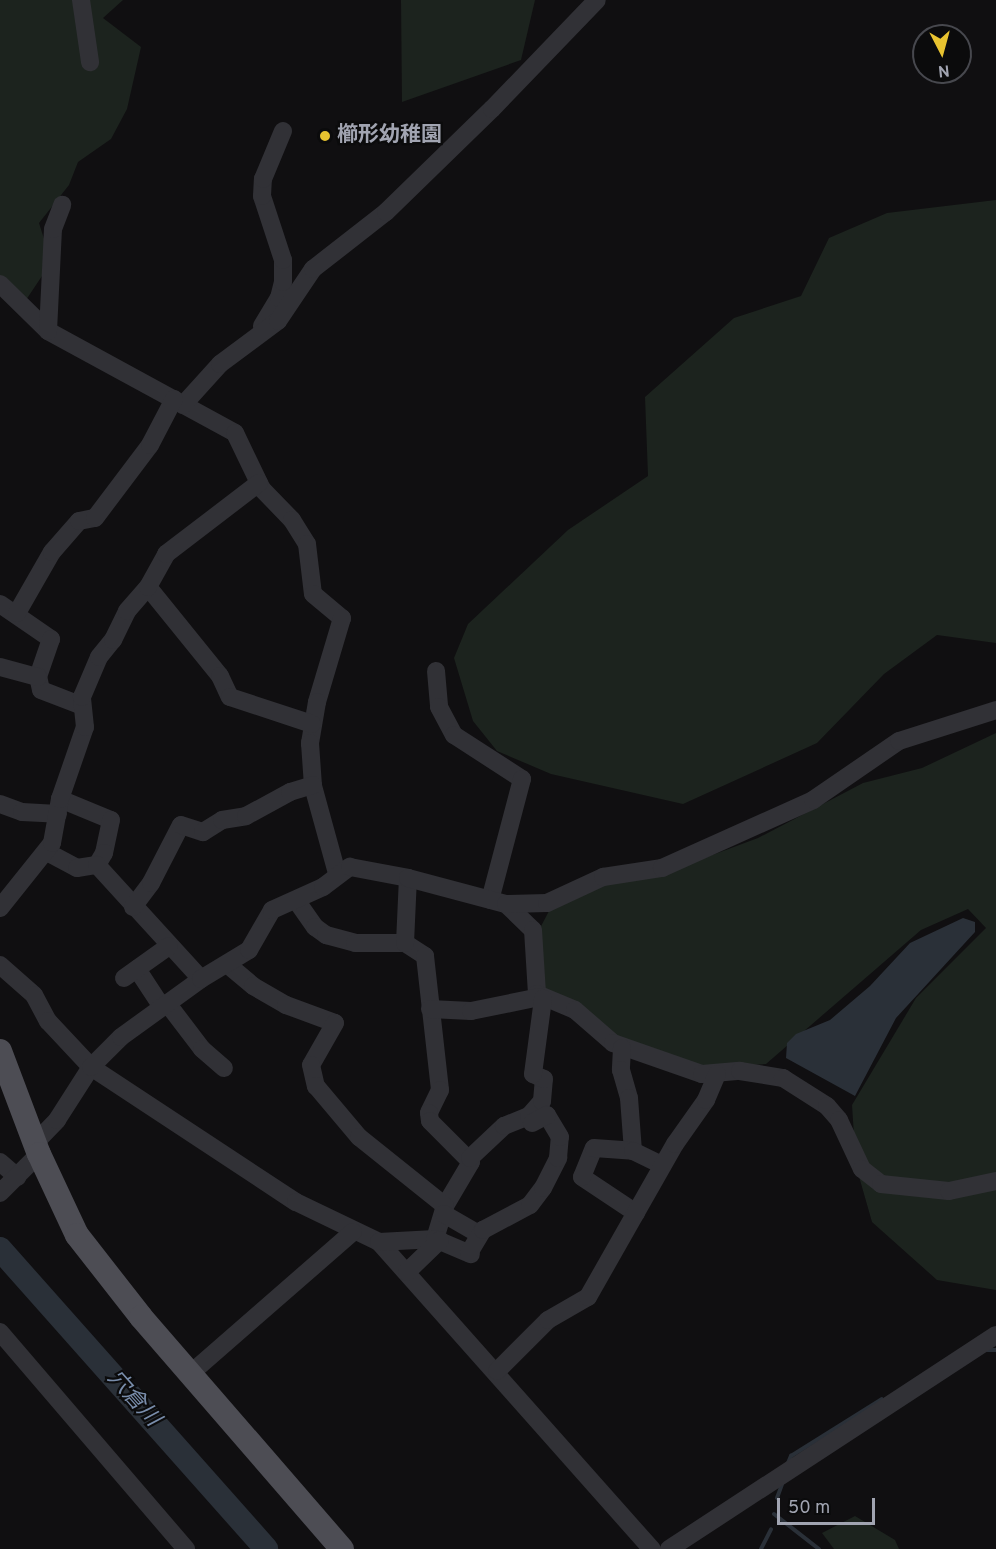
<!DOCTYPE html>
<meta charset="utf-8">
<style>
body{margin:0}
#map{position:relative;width:996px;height:1549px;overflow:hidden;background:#100f11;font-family:Overpass,"Noto Sans JP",sans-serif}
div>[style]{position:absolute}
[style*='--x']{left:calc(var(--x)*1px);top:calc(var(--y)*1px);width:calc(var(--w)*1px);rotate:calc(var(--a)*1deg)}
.green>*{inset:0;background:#1c231e}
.water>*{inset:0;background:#2a3038}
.stream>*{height:4px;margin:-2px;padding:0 2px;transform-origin:2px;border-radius:2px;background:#2a3038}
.river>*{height:24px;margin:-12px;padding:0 12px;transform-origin:12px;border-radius:12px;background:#2a3038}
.minor>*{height:18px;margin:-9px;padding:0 9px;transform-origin:9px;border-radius:9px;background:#313136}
.major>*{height:24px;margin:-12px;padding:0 12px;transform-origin:12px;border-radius:12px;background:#4d4d54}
.dots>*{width:16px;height:16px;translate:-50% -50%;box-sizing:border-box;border:3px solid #0b0b0c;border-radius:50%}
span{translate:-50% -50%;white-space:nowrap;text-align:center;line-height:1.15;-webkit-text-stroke:4.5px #0b0b0c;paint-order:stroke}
.poi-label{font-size:21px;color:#a1a4b1;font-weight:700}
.left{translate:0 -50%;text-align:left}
.water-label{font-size:22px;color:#798dab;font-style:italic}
.north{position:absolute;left:912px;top:24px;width:60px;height:60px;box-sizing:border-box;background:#0b0b0c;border:2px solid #47484e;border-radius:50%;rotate:174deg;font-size:16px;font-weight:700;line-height:24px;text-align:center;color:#a1a4b1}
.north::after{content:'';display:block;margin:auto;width:21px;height:27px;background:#e8c330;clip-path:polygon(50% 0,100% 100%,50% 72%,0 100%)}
.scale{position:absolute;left:777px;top:1498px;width:98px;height:27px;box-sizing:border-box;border:3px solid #a1a4b1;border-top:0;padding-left:8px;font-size:18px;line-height:21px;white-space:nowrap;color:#a1a4b1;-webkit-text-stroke:4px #0b0b0c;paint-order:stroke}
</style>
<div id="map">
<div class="green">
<i style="clip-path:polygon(0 0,123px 0,103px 18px,141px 47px,127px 109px,111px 139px,78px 162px,69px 185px,39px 223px,45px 242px,42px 276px,24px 303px,0 293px)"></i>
<i style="clip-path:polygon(401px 0,535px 0,521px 60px,402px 102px)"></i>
<i style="clip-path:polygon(996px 200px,996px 643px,937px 635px,884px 674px,817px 743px,683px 804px,551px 774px,497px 751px,473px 721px,454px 658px,468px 624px,568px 530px,648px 476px,645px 397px,734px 318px,801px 296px,829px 238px,887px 213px)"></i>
<i style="clip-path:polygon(996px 733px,996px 1290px,937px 1280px,872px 1222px,856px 1166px,852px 1105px,916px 998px,986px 928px,968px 909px,921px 930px,766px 1064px,705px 1068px,623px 1044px,542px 986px,539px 930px,549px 911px,600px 886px,656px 876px,758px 838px,863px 783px,922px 768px)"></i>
<i style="clip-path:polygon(855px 1516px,895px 1540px,899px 1549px,834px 1549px,822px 1533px)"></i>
</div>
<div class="water">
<i style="clip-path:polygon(963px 918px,975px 922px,975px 932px,896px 1018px,855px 1096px,786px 1058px,787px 1043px,796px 1034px,830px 1020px,870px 986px,910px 943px)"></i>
</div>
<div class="stream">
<i style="--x:987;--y:1350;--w:9;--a:0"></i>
<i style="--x:788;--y:1463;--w:8;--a:-67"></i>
<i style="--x:791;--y:1456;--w:107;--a:-32.1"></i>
<i style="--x:777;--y:1498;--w:15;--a:-70"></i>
<i style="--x:774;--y:1514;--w:57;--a:37.9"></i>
<i style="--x:761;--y:1549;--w:22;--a:-63"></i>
</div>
<div class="river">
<i style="--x:0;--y:1249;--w:401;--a:48.4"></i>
</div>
<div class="minor">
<i style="--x:81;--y:0;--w:63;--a:81.7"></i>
<i style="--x:0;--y:284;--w:67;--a:44.4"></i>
<i style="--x:48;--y:331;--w:213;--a:28.6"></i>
<i style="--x:235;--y:433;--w:62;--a:64.3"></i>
<i style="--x:262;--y:489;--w:43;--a:45.9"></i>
<i style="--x:292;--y:520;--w:28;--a:58"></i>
<i style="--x:307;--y:544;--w:50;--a:83.2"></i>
<i style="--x:313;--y:594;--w:38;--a:40"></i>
<i style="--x:342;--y:618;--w:88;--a:106.6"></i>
<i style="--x:317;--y:702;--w:42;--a:99.7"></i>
<i style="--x:310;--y:743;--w:43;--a:86"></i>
<i style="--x:313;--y:786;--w:90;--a:74.6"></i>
<i style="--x:262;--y:326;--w:33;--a:-59"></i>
<i style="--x:279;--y:298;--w:16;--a:-76"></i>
<i style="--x:283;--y:282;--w:22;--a:-90"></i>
<i style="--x:283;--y:260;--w:67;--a:-108.2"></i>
<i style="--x:262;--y:196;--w:17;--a:-87"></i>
<i style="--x:263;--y:179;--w:52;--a:-67.4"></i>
<i style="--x:48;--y:331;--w:102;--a:-87.2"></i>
<i style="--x:53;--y:229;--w:26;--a:-69"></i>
<i style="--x:183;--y:405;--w:55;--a:-47.9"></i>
<i style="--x:220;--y:364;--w:72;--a:-36.6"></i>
<i style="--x:278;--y:321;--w:63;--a:-56.1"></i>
<i style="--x:313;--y:269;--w:93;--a:-38"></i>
<i style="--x:386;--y:212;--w:148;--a:-44.2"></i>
<i style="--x:492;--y:109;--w:151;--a:-46.1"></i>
<i style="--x:148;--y:587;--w:114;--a:51"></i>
<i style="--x:220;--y:676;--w:23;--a:65"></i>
<i style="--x:230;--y:697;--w:86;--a:18.2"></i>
<i style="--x:0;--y:604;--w:62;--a:34.5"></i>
<i style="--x:51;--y:639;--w:39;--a:109"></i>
<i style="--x:38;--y:676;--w:14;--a:78"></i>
<i style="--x:41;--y:690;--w:42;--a:21"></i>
<i style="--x:17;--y:613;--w:70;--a:-60.2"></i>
<i style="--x:52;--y:552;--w:41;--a:-48.9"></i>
<i style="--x:79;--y:521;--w:16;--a:-11"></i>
<i style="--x:95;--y:518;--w:91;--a:-53"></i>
<i style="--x:150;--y:445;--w:52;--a:-62.4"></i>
<i style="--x:0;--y:667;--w:39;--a:15"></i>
<i style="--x:436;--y:671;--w:36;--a:85"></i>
<i style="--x:439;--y:707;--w:32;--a:62"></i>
<i style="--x:454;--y:735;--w:81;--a:32.9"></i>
<i style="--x:522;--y:779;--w:125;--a:104.8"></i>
<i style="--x:60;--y:799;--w:55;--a:22.4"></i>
<i style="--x:111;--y:820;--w:34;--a:102"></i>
<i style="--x:104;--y:853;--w:14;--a:120"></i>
<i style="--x:0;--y:804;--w:23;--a:20"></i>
<i style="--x:22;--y:812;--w:36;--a:3"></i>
<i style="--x:47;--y:852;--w:34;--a:28"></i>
<i style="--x:77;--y:868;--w:20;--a:-9"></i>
<i style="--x:97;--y:865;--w:154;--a:47.6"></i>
<i style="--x:296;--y:900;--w:33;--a:55"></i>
<i style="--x:315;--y:927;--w:14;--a:36"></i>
<i style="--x:326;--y:935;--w:30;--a:15"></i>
<i style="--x:355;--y:943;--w:50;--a:0"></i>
<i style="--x:405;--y:943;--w:24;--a:33"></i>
<i style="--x:425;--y:956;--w:135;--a:83.6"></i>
<i style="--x:440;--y:1090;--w:25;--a:116"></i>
<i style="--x:429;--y:1113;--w:8;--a:83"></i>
<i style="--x:430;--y:1121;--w:58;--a:45"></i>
<i style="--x:471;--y:1162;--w:51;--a:120.6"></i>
<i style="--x:445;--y:1206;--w:34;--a:107"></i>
<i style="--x:506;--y:904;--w:37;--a:44"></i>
<i style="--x:533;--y:930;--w:64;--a:86.4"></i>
<i style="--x:537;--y:994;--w:41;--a:22.8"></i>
<i style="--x:575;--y:1010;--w:50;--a:41"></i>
<i style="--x:613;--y:1043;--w:94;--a:19.2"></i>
<i style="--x:702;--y:1074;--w:38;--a:-5"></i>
<i style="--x:740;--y:1071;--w:44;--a:9.2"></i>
<i style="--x:783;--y:1078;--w:52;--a:32.5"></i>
<i style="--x:827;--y:1106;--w:18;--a:49"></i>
<i style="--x:839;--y:1120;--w:54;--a:64.9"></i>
<i style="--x:862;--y:1169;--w:24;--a:38"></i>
<i style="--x:881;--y:1184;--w:68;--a:5.9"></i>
<i style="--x:949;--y:1191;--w:48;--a:-12"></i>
<i style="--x:133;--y:907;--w:30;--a:-53"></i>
<i style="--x:151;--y:883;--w:65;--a:-62.7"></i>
<i style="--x:181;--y:825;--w:23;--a:18"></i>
<i style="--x:203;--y:832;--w:22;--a:-32"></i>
<i style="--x:222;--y:820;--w:24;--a:-9"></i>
<i style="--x:246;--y:816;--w:50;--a:-28.6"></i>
<i style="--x:290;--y:792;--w:24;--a:-17"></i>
<i style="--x:0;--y:908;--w:83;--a:-51.3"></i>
<i style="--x:52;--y:843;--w:45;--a:-79.7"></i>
<i style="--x:60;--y:799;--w:76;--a:-70.9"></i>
<i style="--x:85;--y:727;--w:30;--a:-96"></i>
<i style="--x:82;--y:697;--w:43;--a:-67"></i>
<i style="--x:99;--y:657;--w:22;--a:-51"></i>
<i style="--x:113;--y:640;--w:32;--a:-64"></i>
<i style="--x:127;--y:611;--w:32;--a:-49"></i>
<i style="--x:148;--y:587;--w:38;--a:-61"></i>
<i style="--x:166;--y:554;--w:117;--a:-37.4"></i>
<i style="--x:405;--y:943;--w:65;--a:-87.4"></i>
<i style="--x:227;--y:964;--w:34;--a:40"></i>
<i style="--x:253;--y:986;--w:38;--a:30"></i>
<i style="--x:286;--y:1005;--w:52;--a:20.2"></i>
<i style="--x:335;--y:1023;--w:48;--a:119.7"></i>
<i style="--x:311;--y:1065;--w:22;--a:77"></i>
<i style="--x:316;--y:1086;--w:67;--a:49.9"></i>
<i style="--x:359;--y:1137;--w:110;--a:38.7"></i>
<i style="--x:0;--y:965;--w:45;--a:41.4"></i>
<i style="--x:34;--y:995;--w:30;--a:62"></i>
<i style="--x:48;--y:1021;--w:63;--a:46.9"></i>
<i style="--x:91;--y:1067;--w:245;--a:33.4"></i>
<i style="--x:296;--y:1202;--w:92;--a:25.7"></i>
<i style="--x:379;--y:1242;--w:411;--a:48.4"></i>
<i style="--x:137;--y:969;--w:45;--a:56.7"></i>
<i style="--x:124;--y:978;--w:55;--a:-35.4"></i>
<i style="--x:167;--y:1003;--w:58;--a:52.7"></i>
<i style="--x:202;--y:1049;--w:29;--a:41"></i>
<i style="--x:430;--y:1009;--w:41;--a:2.8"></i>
<i style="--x:471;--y:1011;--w:70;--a:-11.5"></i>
<i style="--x:622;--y:1048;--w:22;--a:93"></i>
<i style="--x:621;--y:1070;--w:29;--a:74"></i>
<i style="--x:629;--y:1098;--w:53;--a:85.7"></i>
<i style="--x:35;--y:1143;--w:32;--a:-46"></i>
<i style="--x:57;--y:1120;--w:63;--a:-57.3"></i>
<i style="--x:91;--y:1067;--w:42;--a:-45"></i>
<i style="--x:121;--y:1037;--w:99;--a:-35.9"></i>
<i style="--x:201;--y:979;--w:56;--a:-31.1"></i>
<i style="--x:249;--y:950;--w:46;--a:-60.1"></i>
<i style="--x:272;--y:910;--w:56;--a:-24.3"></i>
<i style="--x:323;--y:887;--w:34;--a:-37"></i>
<i style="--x:350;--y:867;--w:59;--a:10.7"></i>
<i style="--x:408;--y:878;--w:101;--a:14.9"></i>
<i style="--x:506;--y:904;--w:41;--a:-1.4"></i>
<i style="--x:547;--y:903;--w:62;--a:-24.9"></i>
<i style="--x:603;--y:877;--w:60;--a:-8.7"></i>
<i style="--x:662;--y:868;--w:166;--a:-24.2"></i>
<i style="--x:813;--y:800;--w:104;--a:-34.5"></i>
<i style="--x:899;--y:741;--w:102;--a:-17.7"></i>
<i style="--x:470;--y:1158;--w:47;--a:-43.3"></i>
<i style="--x:504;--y:1126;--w:27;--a:-22"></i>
<i style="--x:529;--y:1116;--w:20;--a:-49"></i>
<i style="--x:542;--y:1101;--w:22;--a:-85"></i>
<i style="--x:544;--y:1079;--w:12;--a:-156"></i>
<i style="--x:533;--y:1074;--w:76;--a:-82.4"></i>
<i style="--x:0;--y:1162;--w:23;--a:41"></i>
<i style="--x:0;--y:1193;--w:55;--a:-45"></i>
<i style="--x:636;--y:1213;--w:65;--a:-146.3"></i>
<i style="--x:582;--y:1177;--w:31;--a:-68"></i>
<i style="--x:594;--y:1148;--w:39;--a:4"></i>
<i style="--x:633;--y:1151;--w:32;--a:26"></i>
<i style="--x:444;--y:1214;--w:39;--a:30"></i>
<i style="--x:379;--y:1242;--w:56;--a:-3.1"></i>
<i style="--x:435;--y:1239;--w:39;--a:23"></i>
<i style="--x:469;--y:1253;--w:27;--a:-59"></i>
<i style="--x:483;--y:1230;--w:53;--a:-28"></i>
<i style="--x:530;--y:1205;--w:21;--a:-53"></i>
<i style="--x:543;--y:1188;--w:34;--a:-63"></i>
<i style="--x:558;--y:1158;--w:21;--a:-85"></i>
<i style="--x:560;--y:1137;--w:26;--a:-121"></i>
<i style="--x:547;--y:1115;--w:17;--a:152"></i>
<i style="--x:407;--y:1272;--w:46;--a:-44.1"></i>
<i style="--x:0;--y:1332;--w:286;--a:49.4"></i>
<i style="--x:497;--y:1371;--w:72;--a:-45"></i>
<i style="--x:548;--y:1320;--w:46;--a:-29.9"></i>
<i style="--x:588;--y:1297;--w:176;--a:-60.4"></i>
<i style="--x:675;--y:1144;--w:54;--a:-54.8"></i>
<i style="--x:706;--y:1100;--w:28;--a:-67"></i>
<i style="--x:190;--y:1374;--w:216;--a:-41.1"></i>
<i style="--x:669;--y:1549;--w:391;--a:-33.2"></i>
</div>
<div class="major">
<i style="--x:0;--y:1051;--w:110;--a:69.3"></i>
<i style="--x:39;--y:1154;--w:89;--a:64.9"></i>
<i style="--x:77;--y:1235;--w:104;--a:52"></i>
<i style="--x:141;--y:1317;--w:307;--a:49.1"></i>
</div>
<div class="dots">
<i style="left:325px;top:136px;background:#e8c330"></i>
</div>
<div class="poi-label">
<span class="left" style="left:337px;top:136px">櫛形幼稚園</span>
</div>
<div class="water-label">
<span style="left:133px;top:1399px;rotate:48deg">穴倉川</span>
</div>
<div class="north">N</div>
<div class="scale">50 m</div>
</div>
